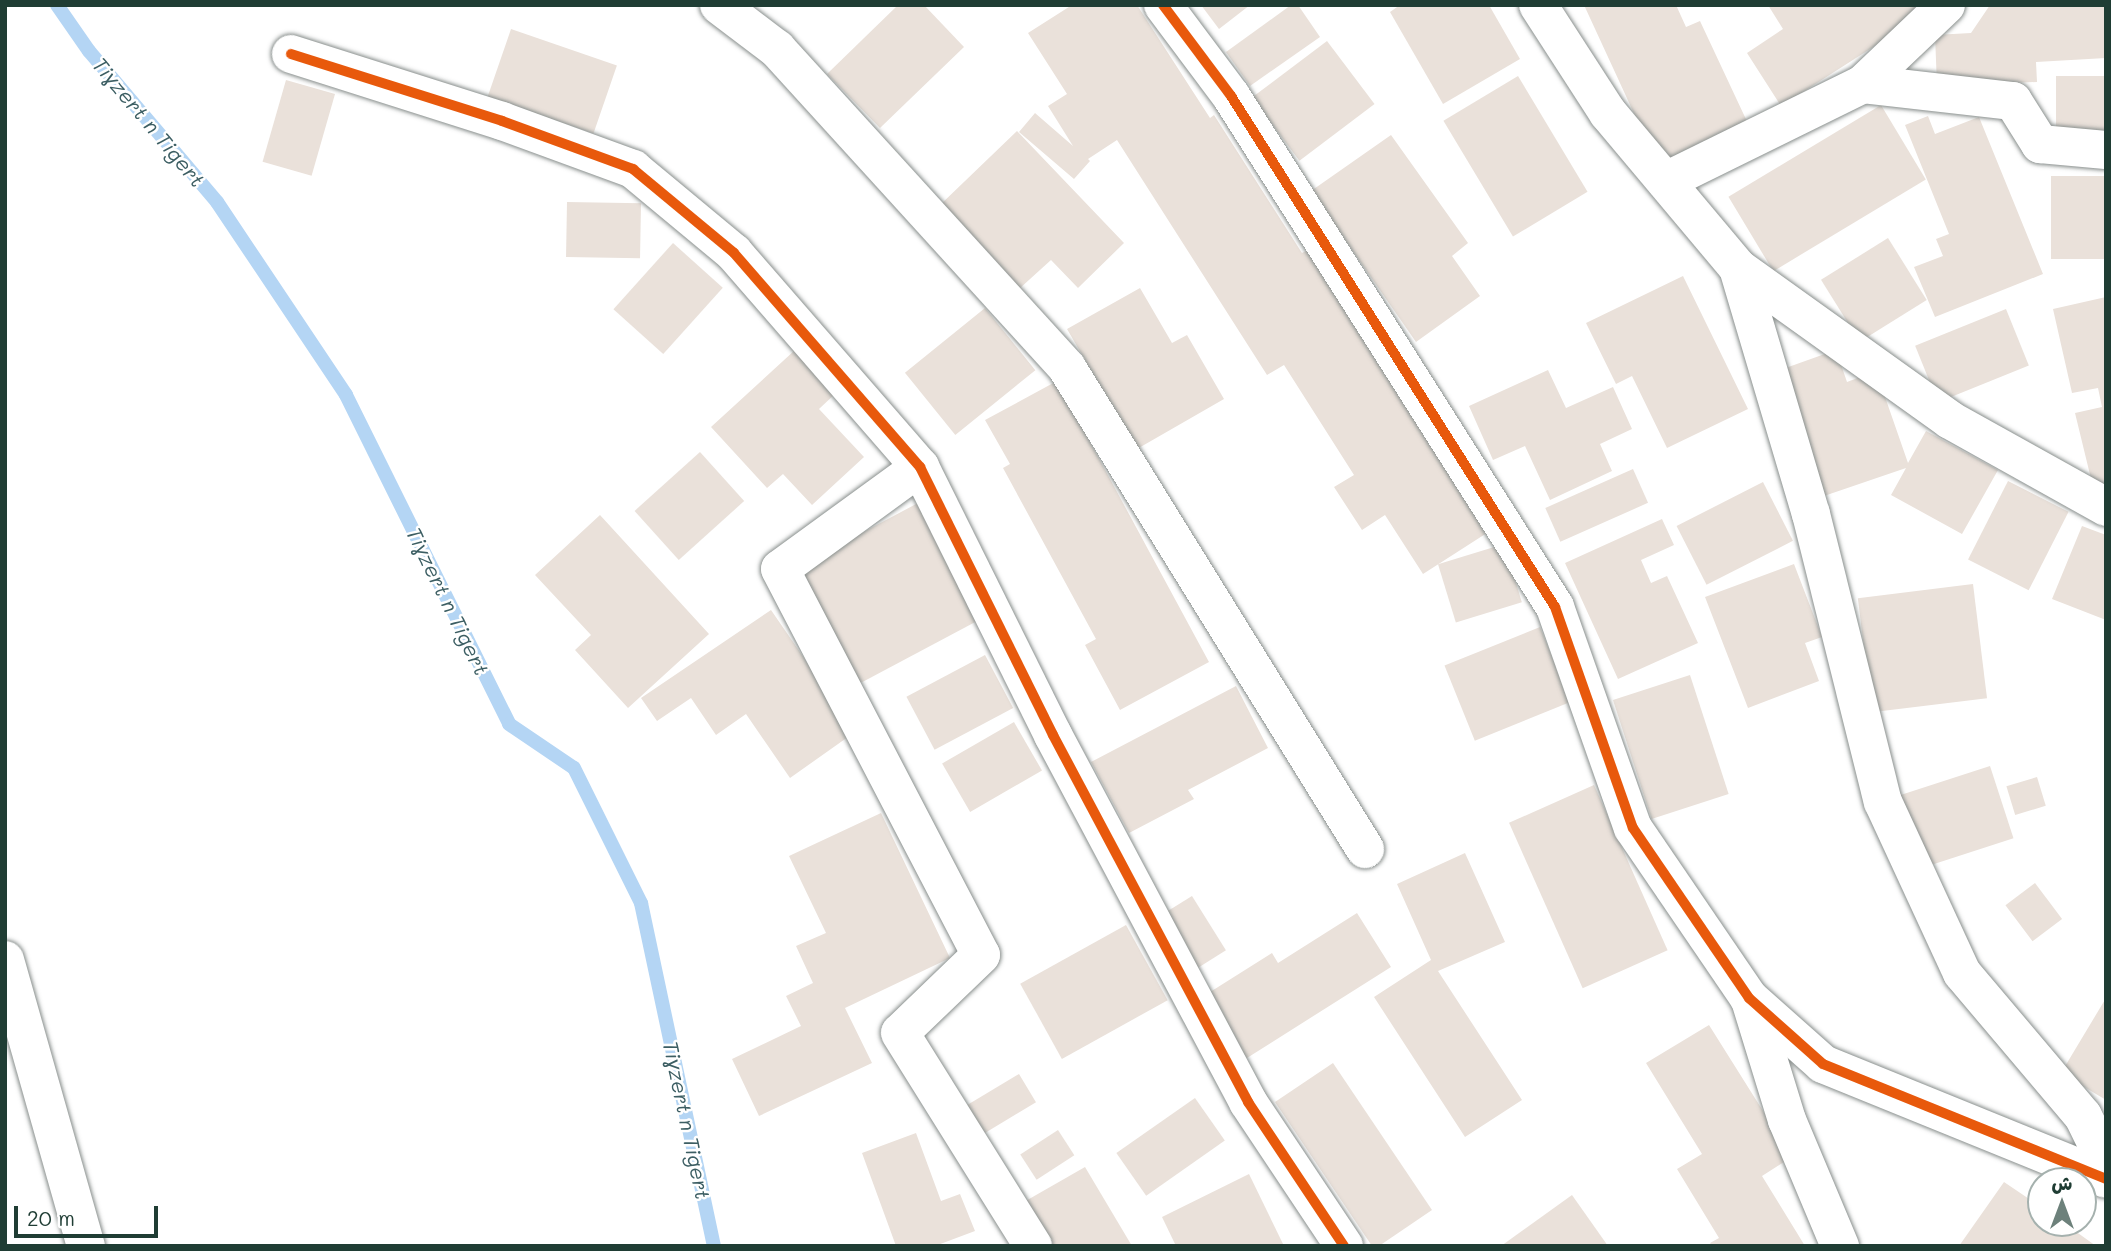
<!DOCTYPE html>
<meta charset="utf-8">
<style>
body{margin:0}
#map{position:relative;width:2111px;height:1251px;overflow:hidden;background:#fff;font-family:Mali,"Playpen Sans Arabic",sans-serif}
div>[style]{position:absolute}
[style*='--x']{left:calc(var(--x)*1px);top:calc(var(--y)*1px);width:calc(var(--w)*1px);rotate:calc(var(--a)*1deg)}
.stream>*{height:14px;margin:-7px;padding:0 7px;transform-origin:7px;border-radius:7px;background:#b4d5f4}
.building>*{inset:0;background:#eae1da;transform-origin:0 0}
.roads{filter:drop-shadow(0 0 2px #898f8d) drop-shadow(0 0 2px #898f8d)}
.street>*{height:38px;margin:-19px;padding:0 19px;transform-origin:19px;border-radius:19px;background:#fff}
.cycleway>*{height:10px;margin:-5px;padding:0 5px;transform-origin:5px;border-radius:5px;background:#e8590c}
span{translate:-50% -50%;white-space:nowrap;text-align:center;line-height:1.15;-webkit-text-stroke:5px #fff;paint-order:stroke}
.water-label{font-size:21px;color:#3c5e63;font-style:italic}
.frame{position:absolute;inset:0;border:7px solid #1f3d34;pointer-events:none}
.north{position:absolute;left:2027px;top:1167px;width:70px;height:70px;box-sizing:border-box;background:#fff;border:2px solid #a5b1ae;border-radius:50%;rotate:0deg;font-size:19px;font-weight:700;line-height:28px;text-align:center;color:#1f3d34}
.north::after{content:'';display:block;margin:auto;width:24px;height:32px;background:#6d817b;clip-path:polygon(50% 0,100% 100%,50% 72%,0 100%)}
.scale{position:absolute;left:14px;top:1206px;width:144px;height:32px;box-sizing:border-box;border:4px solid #1f3d34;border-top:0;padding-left:9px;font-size:21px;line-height:24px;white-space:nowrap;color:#1f3d34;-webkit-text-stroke:5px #fff;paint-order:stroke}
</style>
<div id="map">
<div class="stream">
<i style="--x:57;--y:5;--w:56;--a:55.2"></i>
<i style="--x:89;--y:51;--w:198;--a:49.7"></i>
<i style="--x:217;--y:202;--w:232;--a:56.2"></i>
<i style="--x:346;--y:395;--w:367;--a:63.6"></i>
<i style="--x:509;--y:724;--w:78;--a:34.1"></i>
<i style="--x:574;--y:768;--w:151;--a:63.6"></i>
<i style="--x:641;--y:903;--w:351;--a:78"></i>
</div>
<div class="building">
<i style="clip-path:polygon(898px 5px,924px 5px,964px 47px,880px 128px,827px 74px)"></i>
<i style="clip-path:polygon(1072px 5px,1137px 5px,1210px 118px,1214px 115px,1302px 253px,1310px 249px,1490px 531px,1423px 574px,1385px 515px,1362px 530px,1334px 487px,1354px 475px,1284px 365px,1267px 375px,1117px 140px,1088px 159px,1090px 161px,1074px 179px,1019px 132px,1035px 113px,1073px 146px,1048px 106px,1067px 94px,1028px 33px)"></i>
<i style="clip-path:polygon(1201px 5px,1250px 5px,1219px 29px)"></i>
<i style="clip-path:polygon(1291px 5px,1298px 5px,1320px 37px,1250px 86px,1226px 52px)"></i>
<i style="clip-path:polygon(1400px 5px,1489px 5px,1520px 59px,1443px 104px,1390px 12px)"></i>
<i style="clip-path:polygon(1584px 5px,1676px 5px,1686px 27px,1700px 21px,1751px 130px,1661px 172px)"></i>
<i style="clip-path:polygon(1768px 5px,1928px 5px,1931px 10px,1781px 106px,1747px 53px,1783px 29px)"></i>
<i style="clip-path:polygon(1990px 5px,2106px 5px,2106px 58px,2036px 62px,2037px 82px,1937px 86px,1935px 35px,1971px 33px)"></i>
<i style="left:511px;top:29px;width:112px;height:72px;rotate:19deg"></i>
<i style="left:1327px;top:41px;width:79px;height:94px;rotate:53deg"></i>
<i style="left:1518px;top:76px;width:135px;height:87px;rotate:59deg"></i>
<i style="left:2106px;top:76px;width:55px;height:50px;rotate:90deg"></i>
<i style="left:286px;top:80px;width:51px;height:85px;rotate:16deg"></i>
<i style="left:1881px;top:105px;width:87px;height:178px;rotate:59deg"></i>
<i style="clip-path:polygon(1928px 116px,1935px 134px,1979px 117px,2043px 274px,1935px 317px,1914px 267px,1943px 256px,1936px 239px,1949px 234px,1905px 125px)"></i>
<i style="clip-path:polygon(1017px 131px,1124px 243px,1078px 288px,1051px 260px,1019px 289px,939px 206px)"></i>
<i style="clip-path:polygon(1391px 135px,1468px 243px,1452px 256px,1480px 296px,1416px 342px,1311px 191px)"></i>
<i style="left:2051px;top:176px;width:55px;height:83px"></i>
<i style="left:567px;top:202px;width:74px;height:55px;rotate:1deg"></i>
<i style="left:1888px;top:238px;width:73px;height:79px;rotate:58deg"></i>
<i style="left:673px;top:243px;width:67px;height:89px;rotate:42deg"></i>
<i style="clip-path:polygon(1683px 276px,1748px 409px,1667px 448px,1632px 376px,1616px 384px,1586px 323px)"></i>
<i style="clip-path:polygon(1140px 288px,1172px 343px,1187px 335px,1224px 399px,1137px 449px,1067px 329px)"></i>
<i style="clip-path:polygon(2106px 297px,2106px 494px,2093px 487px,2075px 413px,2102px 407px,2098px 388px,2072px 393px,2053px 309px)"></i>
<i style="left:985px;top:308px;width:80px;height:103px;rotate:51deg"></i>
<i style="left:2006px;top:309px;width:61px;height:98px;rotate:68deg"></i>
<i style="clip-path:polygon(795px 350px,836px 393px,819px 409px,864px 457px,812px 505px,783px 474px,767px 488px,711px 427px)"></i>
<i style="clip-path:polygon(1836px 350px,1847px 382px,1876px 371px,1908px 463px,1926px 431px,1998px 470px,1962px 534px,1891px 495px,1906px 468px,1824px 496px,1780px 370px)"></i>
<i style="clip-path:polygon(1548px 370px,1566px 408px,1613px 387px,1632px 429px,1600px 444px,1612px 471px,1550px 500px,1525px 446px,1493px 460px,1469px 406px)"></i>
<i style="clip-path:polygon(1057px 381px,1209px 662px,1120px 710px,1085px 645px,1096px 639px,1003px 468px,1010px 464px,985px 420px)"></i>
<i style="left:700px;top:452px;width:66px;height:88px;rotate:48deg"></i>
<i style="left:1633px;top:469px;width:37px;height:96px;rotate:66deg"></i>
<i style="left:2008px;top:481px;width:68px;height:88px;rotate:27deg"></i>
<i style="left:1763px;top:482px;width:66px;height:97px;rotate:63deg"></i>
<i style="left:918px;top:503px;width:132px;height:140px;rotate:62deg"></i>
<i style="clip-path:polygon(600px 515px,709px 634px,628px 708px,575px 650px,591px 635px,535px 575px)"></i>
<i style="clip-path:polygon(1662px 519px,1674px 545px,1641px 560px,1651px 583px,1667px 576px,1698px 643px,1618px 679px,1565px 563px)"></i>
<i style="clip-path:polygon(2082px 526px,2106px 535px,2106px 620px,2052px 599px)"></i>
<i style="left:1504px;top:544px;width:61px;height:69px;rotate:73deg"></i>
<i style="clip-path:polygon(1794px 564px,1822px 637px,1805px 643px,1819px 681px,1748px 708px,1705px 597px)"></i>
<i style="left:1973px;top:584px;width:115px;height:116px;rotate:83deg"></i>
<i style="clip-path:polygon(771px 610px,855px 732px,790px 778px,746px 714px,716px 735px,691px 698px,657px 721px,641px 698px)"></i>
<i style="left:1540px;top:627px;width:81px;height:103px;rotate:68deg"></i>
<i style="left:985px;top:655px;width:60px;height:89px;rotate:62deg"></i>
<i style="left:1690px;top:675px;width:125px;height:81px;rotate:72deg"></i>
<i style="clip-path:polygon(1236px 686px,1268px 748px,1188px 790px,1194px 799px,1129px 833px,1091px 762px)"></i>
<i style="left:1014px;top:722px;width:56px;height:83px;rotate:60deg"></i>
<i style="left:1990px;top:766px;width:76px;height:94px;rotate:72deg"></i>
<i style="left:2037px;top:777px;width:30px;height:32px;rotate:73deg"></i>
<i style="left:1594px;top:785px;width:181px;height:93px;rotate:66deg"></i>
<i style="clip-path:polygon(881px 813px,950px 958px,845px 1008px,872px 1063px,759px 1116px,732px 1059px,801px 1026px,786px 996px,813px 983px,796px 946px,826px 933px,789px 856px)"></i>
<i style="clip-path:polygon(1465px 853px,1505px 942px,1438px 971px,1522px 1100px,1465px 1137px,1374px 997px,1431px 960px,1397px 884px)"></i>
<i style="left:2035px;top:883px;width:45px;height:37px;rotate:53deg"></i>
<i style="left:1192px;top:896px;width:64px;height:37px;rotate:58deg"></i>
<i style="clip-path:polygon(1357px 913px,1391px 967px,1239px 1063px,1199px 999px,1272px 953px,1278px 963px)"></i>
<i style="left:1126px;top:925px;width:86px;height:121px;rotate:61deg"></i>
<i style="clip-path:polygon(2106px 998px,2106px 1100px,2061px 1073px)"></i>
<i style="clip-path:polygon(1709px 1025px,1792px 1157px,1762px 1176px,1805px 1246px,1712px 1246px,1710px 1243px,1719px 1238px,1677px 1169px,1702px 1154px,1646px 1063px)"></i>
<i style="clip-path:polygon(1333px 1063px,1432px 1210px,1379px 1246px,1372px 1246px,1275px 1102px)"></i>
<i style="left:1019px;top:1074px;width:33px;height:74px;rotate:59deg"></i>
<i style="left:1195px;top:1098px;width:52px;height:96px;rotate:55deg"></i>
<i style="left:1058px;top:1130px;width:30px;height:45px;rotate:57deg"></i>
<i style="clip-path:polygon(916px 1133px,941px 1201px,960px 1194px,975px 1231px,935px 1246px,896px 1246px,862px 1153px)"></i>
<i style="clip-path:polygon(1085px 1167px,1132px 1246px,1038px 1246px,1015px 1207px)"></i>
<i style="clip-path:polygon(1249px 1174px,1284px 1246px,1176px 1246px,1162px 1217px)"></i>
<i style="clip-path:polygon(2004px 1182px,2041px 1207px,2041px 1223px,2064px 1223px,2096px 1246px,1959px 1246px)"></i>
<i style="clip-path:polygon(1572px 1195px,1608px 1246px,1501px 1246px)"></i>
</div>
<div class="roads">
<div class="street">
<i style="--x:719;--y:5;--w:73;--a:37.2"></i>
<i style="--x:777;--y:49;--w:431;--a:47.7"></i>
<i style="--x:1067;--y:368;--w:566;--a:58.22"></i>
<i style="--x:1163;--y:5;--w:114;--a:53.2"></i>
<i style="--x:1231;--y:96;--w:605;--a:57.62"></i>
<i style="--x:1555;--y:607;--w:234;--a:70.6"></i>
<i style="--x:1633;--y:828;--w:206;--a:55.7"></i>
<i style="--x:1749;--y:998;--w:99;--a:41.7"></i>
<i style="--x:1823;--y:1064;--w:305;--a:22.1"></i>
<i style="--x:1538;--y:5;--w:129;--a:57.1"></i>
<i style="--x:1608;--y:113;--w:202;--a:50"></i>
<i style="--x:1738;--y:268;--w:257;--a:73.5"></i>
<i style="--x:1811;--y:514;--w:297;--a:76"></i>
<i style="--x:1883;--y:802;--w:188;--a:65.2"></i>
<i style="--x:1962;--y:973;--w:187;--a:49.8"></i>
<i style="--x:2083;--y:1116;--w:52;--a:63.9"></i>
<i style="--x:1946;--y:5;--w:115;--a:136.4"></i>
<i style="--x:1863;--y:84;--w:151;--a:6.5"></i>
<i style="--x:2013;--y:101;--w:51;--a:57.9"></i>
<i style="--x:2040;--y:144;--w:66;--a:5.2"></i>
<i style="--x:291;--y:54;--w:221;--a:17.6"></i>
<i style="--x:502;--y:121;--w:140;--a:20.1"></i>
<i style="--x:633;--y:169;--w:131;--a:39.7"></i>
<i style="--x:734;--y:253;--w:284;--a:49"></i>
<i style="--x:920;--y:467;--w:299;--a:63.6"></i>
<i style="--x:1053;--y:735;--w:416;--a:62"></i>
<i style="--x:1248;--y:1102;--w:173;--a:56.3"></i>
<i style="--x:1666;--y:181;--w:220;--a:-26.2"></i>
<i style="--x:1738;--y:268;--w:261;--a:35.6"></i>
<i style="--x:1950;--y:420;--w:179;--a:29.1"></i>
<i style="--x:920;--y:467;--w:173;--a:143.9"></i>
<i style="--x:780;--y:569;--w:435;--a:62.5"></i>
<i style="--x:981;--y:955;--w:112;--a:136.1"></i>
<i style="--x:900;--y:1033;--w:251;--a:58"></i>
<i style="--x:5;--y:960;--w:297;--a:74.2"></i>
<i style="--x:1750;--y:1000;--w:126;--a:72.9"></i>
<i style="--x:1787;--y:1120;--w:137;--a:67.2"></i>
</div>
</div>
<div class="cycleway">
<i style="--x:1163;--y:5;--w:114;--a:53.2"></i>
<i style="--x:1231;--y:96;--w:605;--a:57.62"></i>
<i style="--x:1555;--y:607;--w:234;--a:70.6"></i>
<i style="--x:1633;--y:828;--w:206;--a:55.7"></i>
<i style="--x:1749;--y:998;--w:99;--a:41.7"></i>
<i style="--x:1823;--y:1064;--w:305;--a:22.1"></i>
<i style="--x:291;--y:54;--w:221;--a:17.6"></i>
<i style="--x:502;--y:121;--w:140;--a:20.1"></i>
<i style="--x:633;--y:169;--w:131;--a:39.7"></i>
<i style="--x:734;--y:253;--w:284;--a:49"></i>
<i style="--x:920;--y:467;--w:299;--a:63.6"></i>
<i style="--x:1053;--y:735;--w:416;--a:62"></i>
<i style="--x:1248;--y:1102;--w:173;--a:56.3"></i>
</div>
<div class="water-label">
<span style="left:149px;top:122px;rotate:50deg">Tiɣzert n Tigert</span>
<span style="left:448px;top:601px;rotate:64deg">Tiɣzert n Tigert</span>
<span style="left:687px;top:1120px;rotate:78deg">Tiɣzert n Tigert</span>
</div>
<div class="frame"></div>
<div class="north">ش</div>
<div class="scale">20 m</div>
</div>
